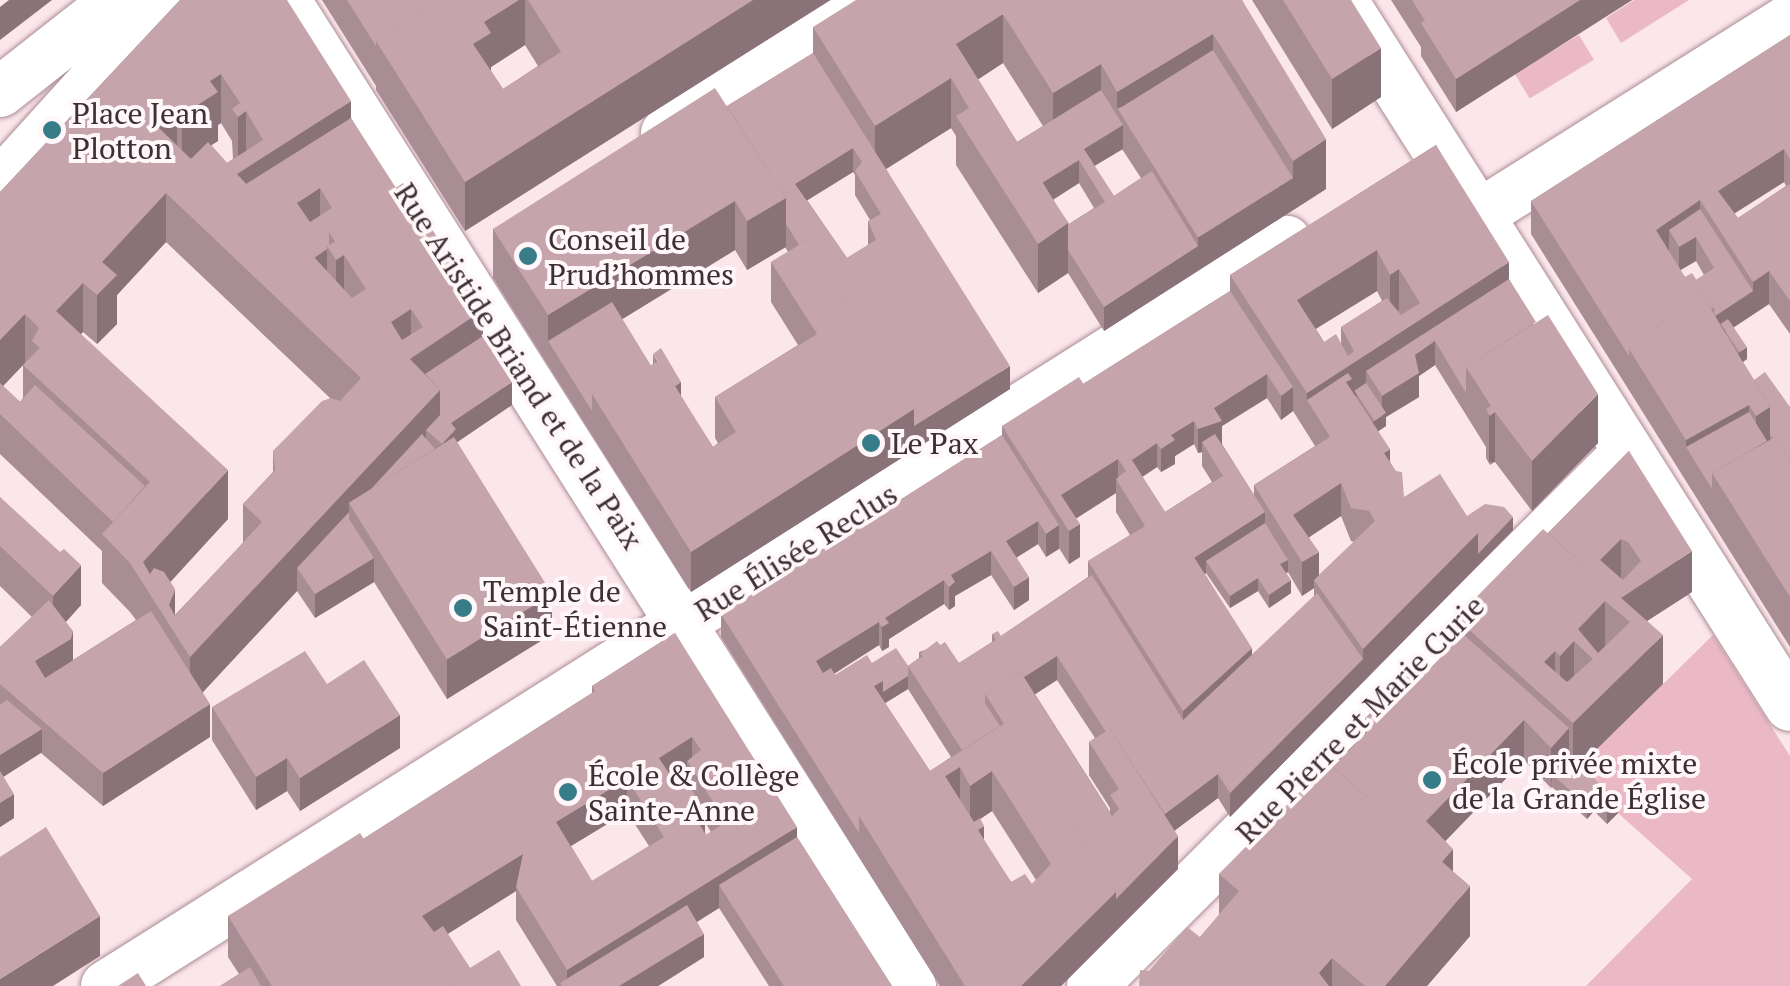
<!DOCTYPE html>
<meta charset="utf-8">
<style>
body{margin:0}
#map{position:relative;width:1790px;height:986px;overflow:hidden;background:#fbe6eb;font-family:"PT Serif",serif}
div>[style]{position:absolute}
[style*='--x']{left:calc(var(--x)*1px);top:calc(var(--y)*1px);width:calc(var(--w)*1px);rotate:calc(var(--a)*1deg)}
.green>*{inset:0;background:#ebb8c6;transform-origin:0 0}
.roads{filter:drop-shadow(0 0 2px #ab8b93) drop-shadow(0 0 2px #ab8b93)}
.minor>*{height:50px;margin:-25px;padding:0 25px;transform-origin:25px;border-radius:25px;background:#fff}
.wall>*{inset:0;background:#a98d94}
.shaded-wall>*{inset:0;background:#8a7378;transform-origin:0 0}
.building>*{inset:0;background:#c5a4ac;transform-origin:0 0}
.dots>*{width:28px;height:28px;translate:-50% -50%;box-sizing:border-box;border:5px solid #fff7f9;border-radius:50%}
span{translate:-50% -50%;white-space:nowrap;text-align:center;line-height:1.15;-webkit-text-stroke:8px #fff7f9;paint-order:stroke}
.poi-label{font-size:30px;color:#3d2f33}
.left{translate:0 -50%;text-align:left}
.street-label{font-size:30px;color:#3d2f33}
</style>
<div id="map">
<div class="green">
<i style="clip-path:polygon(1634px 0,1689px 0,1621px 43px,1606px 18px)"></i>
<i style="left:1579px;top:35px;width:29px;height:75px;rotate:59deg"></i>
<i style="clip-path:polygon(1713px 635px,1790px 756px,1790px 986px,1586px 986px,1692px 879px,1573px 773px)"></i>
</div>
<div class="roads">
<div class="minor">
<i style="--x:285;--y:0;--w:1168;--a:57.59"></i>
<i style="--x:1342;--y:0;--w:836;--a:57.6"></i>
<i style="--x:0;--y:92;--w:149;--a:-38.2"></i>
<i style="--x:666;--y:133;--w:250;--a:-32.1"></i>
<i style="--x:0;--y:184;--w:248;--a:-47.9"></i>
<i style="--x:1477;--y:216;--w:370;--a:-32.2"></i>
<i style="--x:106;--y:986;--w:1396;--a:-32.27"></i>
<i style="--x:1092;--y:986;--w:755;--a:-44.89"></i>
</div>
</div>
<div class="wall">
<i style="clip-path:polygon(evenodd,180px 0,351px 118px,483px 336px,512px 405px,457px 442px,552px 634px,447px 699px,374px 582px,315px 618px,297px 591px,203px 692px,210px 737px,103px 806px,41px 753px,3px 777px,14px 818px,0 827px,0 647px,32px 617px,0 586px,0 497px,81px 605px,66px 622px,73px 660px,136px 620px,130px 612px,102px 583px,102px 551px,0 454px,0 192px,180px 0,221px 123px,232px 141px,233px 159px,227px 163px,211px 145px,218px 141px,218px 125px,221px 123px,180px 0,166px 242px,330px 398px,273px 451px,273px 472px,243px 504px,243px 543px,175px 615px,170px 581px,228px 519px,81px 334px,83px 332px,97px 344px,117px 324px,117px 295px,166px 242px,180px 0,25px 363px,23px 365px,23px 398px,20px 402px,3px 386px,25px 363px)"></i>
<i style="clip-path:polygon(evenodd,322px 0,830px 0,465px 231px,376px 90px,376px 86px,322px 0,525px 45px,538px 66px,503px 89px,491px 71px,491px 67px,525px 45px)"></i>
<i style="clip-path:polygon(evenodd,1242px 0,1326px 189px,1104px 331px,1068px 273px,1038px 293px,956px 165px,956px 136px,951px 128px,886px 169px,1010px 389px,691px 592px,493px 278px,493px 229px,727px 106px,813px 53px,813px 27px,1242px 0,1003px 63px,1043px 126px,1017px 142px,978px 79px,1003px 63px,1242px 0,1122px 149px,1141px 178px,1114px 196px,1094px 166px,1122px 149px,1242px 0,853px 172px,855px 175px,855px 195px,870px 220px,868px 221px,868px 245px,847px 258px,807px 200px,853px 172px,1242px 0,1079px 183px,1094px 208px,1069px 224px,1053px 200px,1079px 183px,1242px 0,785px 247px,788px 252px,771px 262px,771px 302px,798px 345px,715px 397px,715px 438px,718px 443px,713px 447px,653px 354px,653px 364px,651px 366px,622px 319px,735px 250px,747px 270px,785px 247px)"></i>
<i style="clip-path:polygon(1252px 0,1351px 0,1381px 97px,1332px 129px)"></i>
<i style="clip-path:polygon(1391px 0,1632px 0,1456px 112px,1421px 56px,1421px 47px)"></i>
<i style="clip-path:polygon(evenodd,1790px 35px,1790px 334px,1769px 304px,1733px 328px,1747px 359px,1743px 362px,1754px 380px,1790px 407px,1790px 647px,1531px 234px,1531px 201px,1790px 35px,1784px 182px,1786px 186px,1738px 218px,1734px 213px,1784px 182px,1790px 35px,1696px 261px,1704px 275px,1696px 280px,1685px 277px,1680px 270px,1696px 261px)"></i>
<i style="clip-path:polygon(evenodd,1436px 145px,1598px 443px,1532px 511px,1495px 462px,1490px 465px,1486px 458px,1486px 447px,1435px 365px,1419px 376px,1419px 397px,1386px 417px,1386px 426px,1378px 431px,1404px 497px,1513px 530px,1230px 817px,1218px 798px,1175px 830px,1178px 869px,1061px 986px,940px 986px,721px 637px,721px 614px,1002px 435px,1002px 426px,1083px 384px,1230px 291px,1230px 275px,1436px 145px,1377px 291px,1382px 301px,1341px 327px,1341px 343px,1324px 342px,1316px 329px,1377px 291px,1436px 145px,1267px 398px,1281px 420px,1293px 411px,1315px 446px,1254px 485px,1254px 495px,1222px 444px,1222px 426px,1267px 398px,1436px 145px,1194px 444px,1198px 453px,1202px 452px,1202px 466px,1212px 482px,1165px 512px,1142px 477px,1157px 467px,1161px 472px,1175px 464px,1175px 456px,1194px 444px,1436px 145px,1116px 493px,1116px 512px,1130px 535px,1088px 561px,1088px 577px,1001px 636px,992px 634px,992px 642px,959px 663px,940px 645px,919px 652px,919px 658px,908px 666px,872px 663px,835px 675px,834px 674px,879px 645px,882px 651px,889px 647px,889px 639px,944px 604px,949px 610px,955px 606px,955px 596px,991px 575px,1014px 610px,1029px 600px,1016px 558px,1038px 544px,1046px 557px,1059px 548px,1069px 564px,1080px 557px,1076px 518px,1116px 493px,1436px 145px,1341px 516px,1351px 541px,1354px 542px,1319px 575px,1309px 537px,1341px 516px,1436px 145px,1288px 572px,1302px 596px,1314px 588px,1314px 596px,1252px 655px,1205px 574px,1206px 573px,1230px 608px,1258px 591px,1269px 608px,1291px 593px,1286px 573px,1288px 572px,1436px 145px,1057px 680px,1095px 738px,1089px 742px,1089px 775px,1110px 808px,1110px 812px,1035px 694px,1057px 680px,1436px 145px,908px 689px,951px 757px,930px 771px,885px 703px,908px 689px,1436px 145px,992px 811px,1036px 880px,1032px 884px,1011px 882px,984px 841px,980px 819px,992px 811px)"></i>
<i style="clip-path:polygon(1629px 451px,1692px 592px,1647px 621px,1663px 684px,1580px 766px,1618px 813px,1607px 824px,1594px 811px,1587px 819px,1552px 787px,1551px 788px,1524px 760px,1445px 841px,1470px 936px,1427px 986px,1139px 986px,1149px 971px,1200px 937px,1219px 915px,1219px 874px,1365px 734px,1365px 718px,1419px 680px,1456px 642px,1456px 618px,1548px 533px)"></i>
<i style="clip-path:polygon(evenodd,675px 633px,797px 837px,892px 986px,769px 986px,719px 908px,697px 922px,704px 957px,658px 986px,557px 986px,516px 920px,516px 891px,447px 934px,470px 968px,521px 986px,220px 986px,239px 974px,228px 957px,228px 916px,363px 839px,592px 693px,592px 686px,675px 633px,627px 812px,649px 846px,592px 881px,571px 846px,627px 812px,675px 633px,705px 822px,711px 832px,706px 835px,705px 832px,705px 822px)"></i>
<i style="clip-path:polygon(327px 684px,400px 748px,300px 811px,287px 791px,256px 810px,212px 740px,212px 707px)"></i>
</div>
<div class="shaded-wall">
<i style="clip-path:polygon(9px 0,52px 0,0 40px,0 7px)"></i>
<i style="clip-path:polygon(519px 0,525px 0,525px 45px,491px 67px,491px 82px,473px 44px,484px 22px)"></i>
<i style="clip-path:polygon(753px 0,830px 0,465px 231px,465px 182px)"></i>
<i style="clip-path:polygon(1580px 0,1632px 0,1456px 112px,1456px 79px)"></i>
<i style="clip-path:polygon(1003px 14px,1003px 63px,959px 92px,956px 44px)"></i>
<i style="clip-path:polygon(1213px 34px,1213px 83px,1117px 108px,1117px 92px)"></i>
<i style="clip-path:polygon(1381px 48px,1381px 97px,1332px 129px,1332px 79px)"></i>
<i style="clip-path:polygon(1101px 64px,1101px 113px,1053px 143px,1053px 93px)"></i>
<i style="clip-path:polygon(221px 74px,221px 123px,218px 125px,218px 141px,182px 164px,182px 115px,210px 81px)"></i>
<i style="clip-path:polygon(951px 78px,951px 128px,875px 176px,875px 126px)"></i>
<i style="clip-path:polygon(351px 101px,351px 151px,237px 190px,237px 174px)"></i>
<i style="clip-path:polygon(177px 108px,177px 158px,159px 128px)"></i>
<i style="clip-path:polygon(246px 111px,246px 161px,238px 166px,238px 117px)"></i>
<i style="clip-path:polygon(1123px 125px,1123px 149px,1086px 171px,1084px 149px)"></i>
<i style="clip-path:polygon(1326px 139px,1326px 189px,1104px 331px,1104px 307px,1198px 246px,1198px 237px,1293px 178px,1293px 161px)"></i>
<i style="clip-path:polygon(853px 148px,853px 172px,795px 208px,795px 184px)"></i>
<i style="clip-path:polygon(1784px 149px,1784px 182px,1718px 224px,1718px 191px)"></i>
<i style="clip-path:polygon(1079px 160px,1079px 183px,1041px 207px,1041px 183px)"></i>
<i style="clip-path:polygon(320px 188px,320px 221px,297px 236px,297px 203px)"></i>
<i style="clip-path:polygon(166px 193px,166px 242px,117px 295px,117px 324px,97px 344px,97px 295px,102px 262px)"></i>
<i style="clip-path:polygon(786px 198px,786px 247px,747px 270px,747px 221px)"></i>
<i style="clip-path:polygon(1700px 200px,1700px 233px,1696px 237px,1696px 261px,1679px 271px,1679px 247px,1669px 230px,1669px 254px,1656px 230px)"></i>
<i style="clip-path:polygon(735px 201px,735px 250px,559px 358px,548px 341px,548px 315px)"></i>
<i style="clip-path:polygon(1068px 223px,1068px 273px,1038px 293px,1038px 244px)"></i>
<i style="clip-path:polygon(327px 249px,327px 282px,305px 264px)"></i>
<i style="clip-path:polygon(1377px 250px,1377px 291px,1297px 340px,1297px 300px)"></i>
<i style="clip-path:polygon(344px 255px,344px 304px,336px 309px,336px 260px)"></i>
<i style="clip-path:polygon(1509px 262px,1509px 302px,1435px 341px,1435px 365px,1419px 376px,1419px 397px,1386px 417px,1386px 426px,1370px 437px,1370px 424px,1382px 416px,1382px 396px,1366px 371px,1366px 395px,1307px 400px,1307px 393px)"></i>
<i style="clip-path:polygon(1399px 269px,1399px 310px,1390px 315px,1390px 275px)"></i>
<i style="clip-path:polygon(1769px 271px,1769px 304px,1714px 340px,1714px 317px,1753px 291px,1753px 282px)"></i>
<i style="clip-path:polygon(83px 283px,83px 332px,56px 360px,56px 311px)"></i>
<i style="clip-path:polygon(411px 309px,411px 358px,483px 310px,483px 360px,424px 399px,391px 322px)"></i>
<i style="clip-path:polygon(25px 314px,25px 363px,3px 386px,0 406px,0 340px)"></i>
<i style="clip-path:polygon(1747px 347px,1747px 359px,1725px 374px,1725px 362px)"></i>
<i style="clip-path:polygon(1010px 366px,1010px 389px,914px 450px,914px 426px)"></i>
<i style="clip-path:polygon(1267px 374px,1267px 398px,1222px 426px,1222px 444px,1202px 442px,1202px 452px,1198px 453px,1198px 429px,1214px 408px)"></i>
<i style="clip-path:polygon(512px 382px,512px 405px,456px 443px,349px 503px,349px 536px,297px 568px,297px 591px,190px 706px,190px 657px,440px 390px,440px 439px,426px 430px,426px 454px,442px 444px,451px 423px)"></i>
<i style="clip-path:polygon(681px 382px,681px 422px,675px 386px)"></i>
<i style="clip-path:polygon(1293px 387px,1293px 411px,1281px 420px,1281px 396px)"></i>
<i style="clip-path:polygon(1598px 394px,1598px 443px,1532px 511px,1532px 461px)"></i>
<i style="clip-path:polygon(1749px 405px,1749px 445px,1686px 447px,1686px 480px,1686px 440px)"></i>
<i style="clip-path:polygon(1770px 407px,1770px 447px,1756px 456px,1756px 416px)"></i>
<i style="clip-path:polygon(914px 409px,914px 450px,691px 592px,691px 552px)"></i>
<i style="left:1495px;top:412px;width:50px;height:6px;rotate:90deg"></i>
<i style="clip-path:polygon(1194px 421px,1194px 444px,1175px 456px,1175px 464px,1161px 472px,1161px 449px,1171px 435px)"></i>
<i style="clip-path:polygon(1157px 443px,1157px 467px,1127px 487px,1127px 463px)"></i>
<i style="clip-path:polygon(1390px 449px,1390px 482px,1384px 453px)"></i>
<i style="clip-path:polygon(1118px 459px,1118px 482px,1116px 479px,1116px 493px,1066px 525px,1061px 495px)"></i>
<i style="clip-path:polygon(228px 470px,228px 519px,154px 600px,143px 562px)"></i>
<i style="clip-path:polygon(1341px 483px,1341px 516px,1293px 548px,1293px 515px)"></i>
<i style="clip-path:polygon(1265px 512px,1265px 535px,1206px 561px,1206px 573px,1190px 584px,1190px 560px)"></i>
<i style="clip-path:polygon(1513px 517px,1513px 530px,1230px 817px,1230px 793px,1363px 659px,1363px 649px,1478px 533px)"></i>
<i style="clip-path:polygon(1038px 521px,1038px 544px,1006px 564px,1006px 541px)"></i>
<i style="clip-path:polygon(1080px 524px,1080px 557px,1069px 564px,1069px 531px)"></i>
<i style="clip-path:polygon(1059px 525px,1059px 549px,1046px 557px,1046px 534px)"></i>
<i style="clip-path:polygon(1621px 539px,1621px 580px,1600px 560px)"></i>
<i style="clip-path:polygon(991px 551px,991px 575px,955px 596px,955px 606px,949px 610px,949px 587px,951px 575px)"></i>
<i style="clip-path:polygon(1692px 551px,1692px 592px,1630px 632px,1630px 622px,1615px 602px)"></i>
<i style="clip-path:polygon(1319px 552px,1319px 585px,1314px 580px,1314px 588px,1302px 596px,1302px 562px)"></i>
<i style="clip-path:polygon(374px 558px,374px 582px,315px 618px,315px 594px)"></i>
<i style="clip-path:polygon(1288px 560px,1288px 572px,1280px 577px,1280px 564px)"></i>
<i style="clip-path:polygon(81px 565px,81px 605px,53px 636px,53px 596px)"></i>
<i style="clip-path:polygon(1029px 577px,1029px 600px,1014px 610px,1014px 587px)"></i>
<i style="clip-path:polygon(1258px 578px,1258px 591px,1230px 608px,1230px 596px)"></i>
<i style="clip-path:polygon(944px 580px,944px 604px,889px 639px,889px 647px,882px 651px,882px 627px,885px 618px)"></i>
<i style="clip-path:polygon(1291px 580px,1291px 593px,1269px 608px,1269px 595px)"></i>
<i style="clip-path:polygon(175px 589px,175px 634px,169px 605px)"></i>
<i style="clip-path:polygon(552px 594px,552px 634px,447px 699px,447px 659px)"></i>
<i style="clip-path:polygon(1605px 601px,1605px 650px,1593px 659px,1578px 629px)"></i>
<i style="clip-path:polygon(879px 622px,879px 645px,816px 685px,816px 661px)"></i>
<i style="clip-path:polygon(73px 631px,73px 664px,35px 694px,35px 661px)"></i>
<i style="clip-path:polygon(1663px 635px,1663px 684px,1573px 772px,1573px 723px)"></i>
<i style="clip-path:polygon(1574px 641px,1574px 690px,1560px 705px,1560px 656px)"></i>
<i style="clip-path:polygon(1252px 648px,1252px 681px,1183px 744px,1183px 711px)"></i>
<i style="clip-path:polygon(1555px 651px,1555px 700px,1544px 662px)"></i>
<i style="clip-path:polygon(1057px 656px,1057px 680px,1000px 717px,989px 700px)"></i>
<i style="clip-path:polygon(908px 676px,908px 689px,874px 710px,874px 686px,883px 681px)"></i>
<i style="clip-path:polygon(210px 704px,210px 737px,103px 806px,103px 773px)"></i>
<i style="clip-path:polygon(400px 715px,400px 748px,300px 811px,300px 778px)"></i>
<i style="clip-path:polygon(1524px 720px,1524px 760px,1428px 859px,1426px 821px)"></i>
<i style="clip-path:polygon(1569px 728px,1569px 768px,1552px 774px,1551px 788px,1551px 748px)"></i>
<i style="clip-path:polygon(42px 729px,42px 752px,0 779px,0 755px)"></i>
<i style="clip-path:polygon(692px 737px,692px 770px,687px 761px,687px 773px,659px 791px,659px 758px)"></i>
<i style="clip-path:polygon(287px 758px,287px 791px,256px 810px,256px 777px)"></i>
<i style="clip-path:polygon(960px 767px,960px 807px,866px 828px)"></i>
<i style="clip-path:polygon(992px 771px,992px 811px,970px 826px,970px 786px)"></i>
<i style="clip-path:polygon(1218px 774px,1218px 798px,1161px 841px,1161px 817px)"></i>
<i style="clip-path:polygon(627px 779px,627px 812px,556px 855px,556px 822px)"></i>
<i style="clip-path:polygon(14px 794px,14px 818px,0 827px,0 803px)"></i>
<i style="clip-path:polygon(1594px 799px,1594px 811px,1587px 819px,1587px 806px)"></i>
<i style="clip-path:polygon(1618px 800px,1618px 813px,1607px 824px,1607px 811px)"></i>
<i style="clip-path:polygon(705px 810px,705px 843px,696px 819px)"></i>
<i style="clip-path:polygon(984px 826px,984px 867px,978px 830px)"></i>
<i style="clip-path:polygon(797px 827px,797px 860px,719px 885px,719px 908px,594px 986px,567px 986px,567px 970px)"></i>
<i style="clip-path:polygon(1178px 836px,1178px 869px,1061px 986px,1021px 986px,1116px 892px)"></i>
<i style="clip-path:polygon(1453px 849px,1453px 889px,1437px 867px)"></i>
<i style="clip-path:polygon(523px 854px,516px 891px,427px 947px,422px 916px)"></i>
<i style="clip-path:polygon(1470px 886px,1470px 936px,1427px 986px,1385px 986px)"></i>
<i style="clip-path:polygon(100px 916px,100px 956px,53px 986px,0 986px,0 979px)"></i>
<i style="clip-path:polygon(704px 934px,704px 957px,658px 986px,619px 986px)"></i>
<i style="clip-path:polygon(1332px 958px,1332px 986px,1319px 986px,1319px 973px)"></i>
</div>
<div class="building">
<i style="clip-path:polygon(evenodd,180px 0,287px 0,351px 101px,237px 174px,352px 298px,366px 289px,344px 255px,336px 260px,327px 246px,335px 242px,329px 232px,403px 183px,483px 310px,410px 359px,440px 390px,190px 657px,130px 563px,102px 534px,150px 482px,23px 365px,40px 348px,32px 341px,39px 328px,25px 314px,0 340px,0 192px,180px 0,221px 74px,240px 103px,232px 109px,238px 117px,246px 111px,263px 140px,227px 163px,208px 142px,191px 159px,159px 128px,177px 108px,182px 115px,218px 92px,210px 81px,221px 74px,180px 0,166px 193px,361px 378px,340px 401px,331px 398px,322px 401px,273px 451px,275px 470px,243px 504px,262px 522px,175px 616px,169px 605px,175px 589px,164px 572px,154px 568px,150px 574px,143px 562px,228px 470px,56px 311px,83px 283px,97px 295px,117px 275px,102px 262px,166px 193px,180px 0,411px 309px,423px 327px,402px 340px,391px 322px,411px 309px)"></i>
<i style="clip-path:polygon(347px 0,438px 0,376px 41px,376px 46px)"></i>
<i style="clip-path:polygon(438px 0,519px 0,484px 22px,491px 33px,473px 44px,503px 89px,561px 52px,528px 0,753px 0,465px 182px,376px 41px)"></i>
<i style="clip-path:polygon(856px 0,1242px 0,1326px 139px,1293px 161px,1213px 34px,1117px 92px,1101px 64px,1053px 93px,1003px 14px,956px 44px,1068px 223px,1038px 244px,956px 116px,969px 108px,951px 78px,875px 126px,813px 27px)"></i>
<i style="clip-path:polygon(1283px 0,1351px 0,1381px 48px,1332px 79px)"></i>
<i style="clip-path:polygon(1412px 0,1580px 0,1456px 79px,1421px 23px,1425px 21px)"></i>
<i style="clip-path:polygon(1790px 35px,1790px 159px,1784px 149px,1718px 191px,1738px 218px,1790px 184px,1790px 301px,1769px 271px,1753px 282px,1700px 200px,1656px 230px,1685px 277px,1692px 273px,1714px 307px,1711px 309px,1700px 291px,1629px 349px,1629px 356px,1531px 201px)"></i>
<i style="left:1213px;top:50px;width:151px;height:112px;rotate:58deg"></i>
<i style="clip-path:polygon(evenodd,813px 53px,1010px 366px,914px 426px,914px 409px,807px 240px,799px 245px,786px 224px,786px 198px,727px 106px,813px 53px,853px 148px,862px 162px,855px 171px,881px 214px,868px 221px,876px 240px,847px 258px,795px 184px,853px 148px)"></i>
<i style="clip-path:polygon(715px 88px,786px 198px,747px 221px,735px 201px,548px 315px,493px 229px)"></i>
<i style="clip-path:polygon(1101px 90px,1123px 125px,1084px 149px,1114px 196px,1152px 171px,1198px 246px,1104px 307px,1068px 250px,1068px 223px,1061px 212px,1069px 224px,1105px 202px,1079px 160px,1042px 183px,1017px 142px)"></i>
<i style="clip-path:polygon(evenodd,351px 118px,396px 188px,329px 232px,329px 245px,327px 246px,327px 249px,314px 258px,246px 184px,351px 118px,320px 188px,332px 208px,310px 222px,297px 203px,320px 188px)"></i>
<i style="clip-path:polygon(evenodd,1436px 145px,1509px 262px,1307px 393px,1230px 275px,1436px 145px,1377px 250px,1390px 275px,1399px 269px,1420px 303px,1401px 315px,1387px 298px,1341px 327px,1354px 351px,1348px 356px,1336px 334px,1324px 342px,1297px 300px,1377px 250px)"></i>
<i style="clip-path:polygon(1700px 209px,1753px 291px,1715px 316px,1714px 307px,1696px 280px,1714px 268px,1696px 237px,1679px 247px,1669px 230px)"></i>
<i style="clip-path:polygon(807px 240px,914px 409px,691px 552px,592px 394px,610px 383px,614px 388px,658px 361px,653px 354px,661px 348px,681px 382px,675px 386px,713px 447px,736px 432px,715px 397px,817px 334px,771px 262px)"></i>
<i style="clip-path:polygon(1509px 279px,1536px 322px,1466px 367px,1466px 393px,1435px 341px,1415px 355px,1419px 373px,1382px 396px,1366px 371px)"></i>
<i style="clip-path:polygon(1230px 291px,1293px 387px,1281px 396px,1267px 374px,1214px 408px,1222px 421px,1198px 429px,1194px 421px,1171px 435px,1175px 440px,1161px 449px,1157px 443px,1132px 460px,1083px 384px)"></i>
<i style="clip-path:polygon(1700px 291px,1770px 407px,1756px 416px,1749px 405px,1686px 440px,1629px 349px)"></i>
<i style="clip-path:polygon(612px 302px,651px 366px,614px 388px,610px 383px,592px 394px,592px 411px,548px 341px)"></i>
<i style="clip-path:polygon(1548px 315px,1598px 394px,1532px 461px,1495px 412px,1490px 416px,1486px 409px,1491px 406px,1466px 367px)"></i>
<i style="left:1728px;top:319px;width:34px;height:9px;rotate:56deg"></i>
<i style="clip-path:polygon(483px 336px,512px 382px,451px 423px,456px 429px,442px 444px,426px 430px,440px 415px,440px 390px,425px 374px)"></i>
<i style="clip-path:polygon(1765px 372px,1790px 407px,1790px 461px,1775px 437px,1773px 438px,1770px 435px,1770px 407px,1754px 380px)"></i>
<i style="clip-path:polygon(1348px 373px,1352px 379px,1346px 382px,1390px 449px,1384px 453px,1396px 471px,1402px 472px,1404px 497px,1440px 474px,1478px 533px,1363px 649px,1314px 580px,1375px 521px,1369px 511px,1351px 508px,1341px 483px,1293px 515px,1319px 552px,1302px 562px,1254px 485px,1330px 437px,1307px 400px)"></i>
<i style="clip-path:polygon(1079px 377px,1252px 648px,1183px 711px,1088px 561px,1145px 526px,1116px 479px,1126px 471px,1118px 459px,1061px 495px,1080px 524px,1069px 531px,1002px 426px)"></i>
<i style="clip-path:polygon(0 383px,20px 402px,35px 385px,145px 486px,113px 522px,0 414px)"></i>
<i style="left:1366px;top:383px;width:36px;height:14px;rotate:56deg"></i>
<i style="clip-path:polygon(1749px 412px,1767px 441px,1712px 473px,1712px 489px,1686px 447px)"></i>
<i style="clip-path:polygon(422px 434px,435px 449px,371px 489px)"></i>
<i style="clip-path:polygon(1215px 434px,1265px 512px,1194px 558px,1165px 512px,1223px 476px,1202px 442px)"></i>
<i style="clip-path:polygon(1002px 435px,1059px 525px,1046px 534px,1038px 521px,1006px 541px,1029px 577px,1014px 587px,991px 551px,951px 575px,955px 582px,949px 587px,944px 580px,885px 618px,889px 623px,882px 627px,879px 622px,816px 661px,823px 673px,831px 668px,835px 675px,867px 655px,883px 681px,874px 686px,930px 771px,859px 816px,859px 833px,721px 614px)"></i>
<i style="left:454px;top:437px;width:185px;height:124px;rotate:58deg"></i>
<i style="clip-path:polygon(1775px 437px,1790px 461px,1790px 597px,1712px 473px)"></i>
<i style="clip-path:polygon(evenodd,1629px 451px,1692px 551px,1621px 598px,1548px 533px,1629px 451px,1621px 539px,1628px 542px,1641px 561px,1623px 580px,1600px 560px,1621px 539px)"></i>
<i style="clip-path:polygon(0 497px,60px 552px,64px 549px,81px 565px,53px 596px,0 546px)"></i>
<i style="clip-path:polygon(1485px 504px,1504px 507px,1513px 517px,1478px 554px,1478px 533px,1467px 516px)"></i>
<i style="clip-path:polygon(349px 512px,349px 519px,374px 558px,315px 594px,297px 568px)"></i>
<i style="clip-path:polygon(1265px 523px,1288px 560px,1280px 564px,1291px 580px,1269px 595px,1258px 578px,1230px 596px,1206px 561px)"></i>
<i style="clip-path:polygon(evenodd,1543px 529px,1663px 635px,1573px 723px,1456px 618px,1543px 529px,1605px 601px,1630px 622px,1598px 653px,1578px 629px,1605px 601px,1543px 529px,1574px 641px,1593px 659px,1567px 682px,1544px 662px,1555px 651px,1560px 656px,1574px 641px)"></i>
<i style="clip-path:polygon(1092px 575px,1183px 720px,1317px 593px,1363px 659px,1230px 793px,1218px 774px,1165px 814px,1110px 729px,1106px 732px,1057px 656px,1024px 677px,1020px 671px,985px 694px,985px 703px,1000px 726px,962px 750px,908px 666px,945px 642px,959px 663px,996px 640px,992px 634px,998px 631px,1001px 636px)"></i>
<i style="clip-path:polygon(49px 600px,73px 631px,71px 639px,35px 661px,45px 678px,151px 611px,210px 704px,103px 773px,0 684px,0 647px)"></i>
<i style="clip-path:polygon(evenodd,675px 633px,797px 827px,567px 970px,516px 887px,523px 854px,422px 916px,434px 932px,443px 926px,470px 968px,499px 950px,521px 986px,456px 986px,363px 839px,595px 691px,592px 686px,675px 633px,692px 737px,701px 750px,687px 761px,726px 822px,706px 835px,696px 819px,705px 810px,679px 771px,668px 772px,659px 758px,692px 737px,675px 633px,627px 779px,664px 837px,592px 881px,556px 822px,627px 779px)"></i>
<i style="clip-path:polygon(1463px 634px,1569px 728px,1551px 748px,1524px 720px,1426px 821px,1453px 849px,1442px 862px,1333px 767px,1373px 726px,1365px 718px,1411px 672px,1419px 680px)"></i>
<i style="left:937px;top:641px;width:5px;height:21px;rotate:53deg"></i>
<i style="clip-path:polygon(896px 648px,913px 673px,908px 666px,908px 676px,883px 692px,883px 681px,872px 663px)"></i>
<i style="clip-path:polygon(305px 651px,327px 684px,364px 660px,400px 715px,300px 778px,287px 758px,256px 777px,212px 707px)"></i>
<i style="clip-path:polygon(1020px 671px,1112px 816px,1119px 809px,1110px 795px,1119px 789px,1089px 742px,1110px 729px,1178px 836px,1116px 899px,1116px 892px,1007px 722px,1004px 724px,985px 694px)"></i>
<i style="clip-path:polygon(7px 700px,42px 729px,0 755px,0 705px)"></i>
<i style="clip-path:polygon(evenodd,1007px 722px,1116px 892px,1021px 986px,965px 986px,859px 816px,1007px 722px,960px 767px,970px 786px,992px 771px,1051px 864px,1032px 884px,1025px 874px,1011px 882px,978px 830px,984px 826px,980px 818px,974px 822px,945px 776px,960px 767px)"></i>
<i style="clip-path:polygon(1569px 756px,1618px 800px,1607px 811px,1594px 799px,1587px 806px,1552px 774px)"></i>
<i style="clip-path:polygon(1328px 763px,1470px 886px,1385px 986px,1365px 986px,1332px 958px,1319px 973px,1329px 986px,1139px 986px,1140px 970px,1149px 971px,1187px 927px,1200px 937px,1239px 891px,1219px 874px)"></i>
<i style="clip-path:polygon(0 771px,14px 794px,0 803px)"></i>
<i style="clip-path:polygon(46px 827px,100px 916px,0 979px,0 857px)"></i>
<i style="clip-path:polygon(360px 833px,456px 986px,272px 986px,228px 916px)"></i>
<i style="clip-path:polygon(797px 837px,892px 986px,784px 986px,719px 885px)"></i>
<i style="clip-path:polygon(687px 905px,704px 934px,619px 986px,562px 986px,560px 983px)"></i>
<i style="clip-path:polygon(250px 967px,261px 986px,220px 986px)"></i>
<i style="clip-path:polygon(138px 973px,146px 986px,118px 986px)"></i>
</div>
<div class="dots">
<i style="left:52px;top:130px;background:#377d89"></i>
<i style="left:528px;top:256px;background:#377d89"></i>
<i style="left:871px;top:443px;background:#377d89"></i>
<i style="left:463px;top:608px;background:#377d89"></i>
<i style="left:1432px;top:780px;background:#377d89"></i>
<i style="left:568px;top:792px;background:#377d89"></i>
</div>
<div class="poi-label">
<span class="left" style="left:72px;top:130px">Place Jean<br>Plotton</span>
<span class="left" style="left:548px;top:256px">Conseil de<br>Prud’hommes</span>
<span class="left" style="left:891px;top:443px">Le Pax</span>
<span class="left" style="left:483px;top:608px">Temple de<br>Saint-Étienne</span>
<span class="left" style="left:1452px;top:780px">École privée mixte<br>de la Grande Église</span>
<span class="left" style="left:588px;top:792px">École &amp; Collège<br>Sainte-Anne</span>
</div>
<div class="street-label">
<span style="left:519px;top:366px;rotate:57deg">Rue Aristide Briand et de la Paix</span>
<span style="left:796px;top:552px;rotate:-32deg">Rue Élisée Reclus</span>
<span style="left:1360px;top:719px;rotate:-45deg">Rue Pierre et Marie Curie</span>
</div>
</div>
